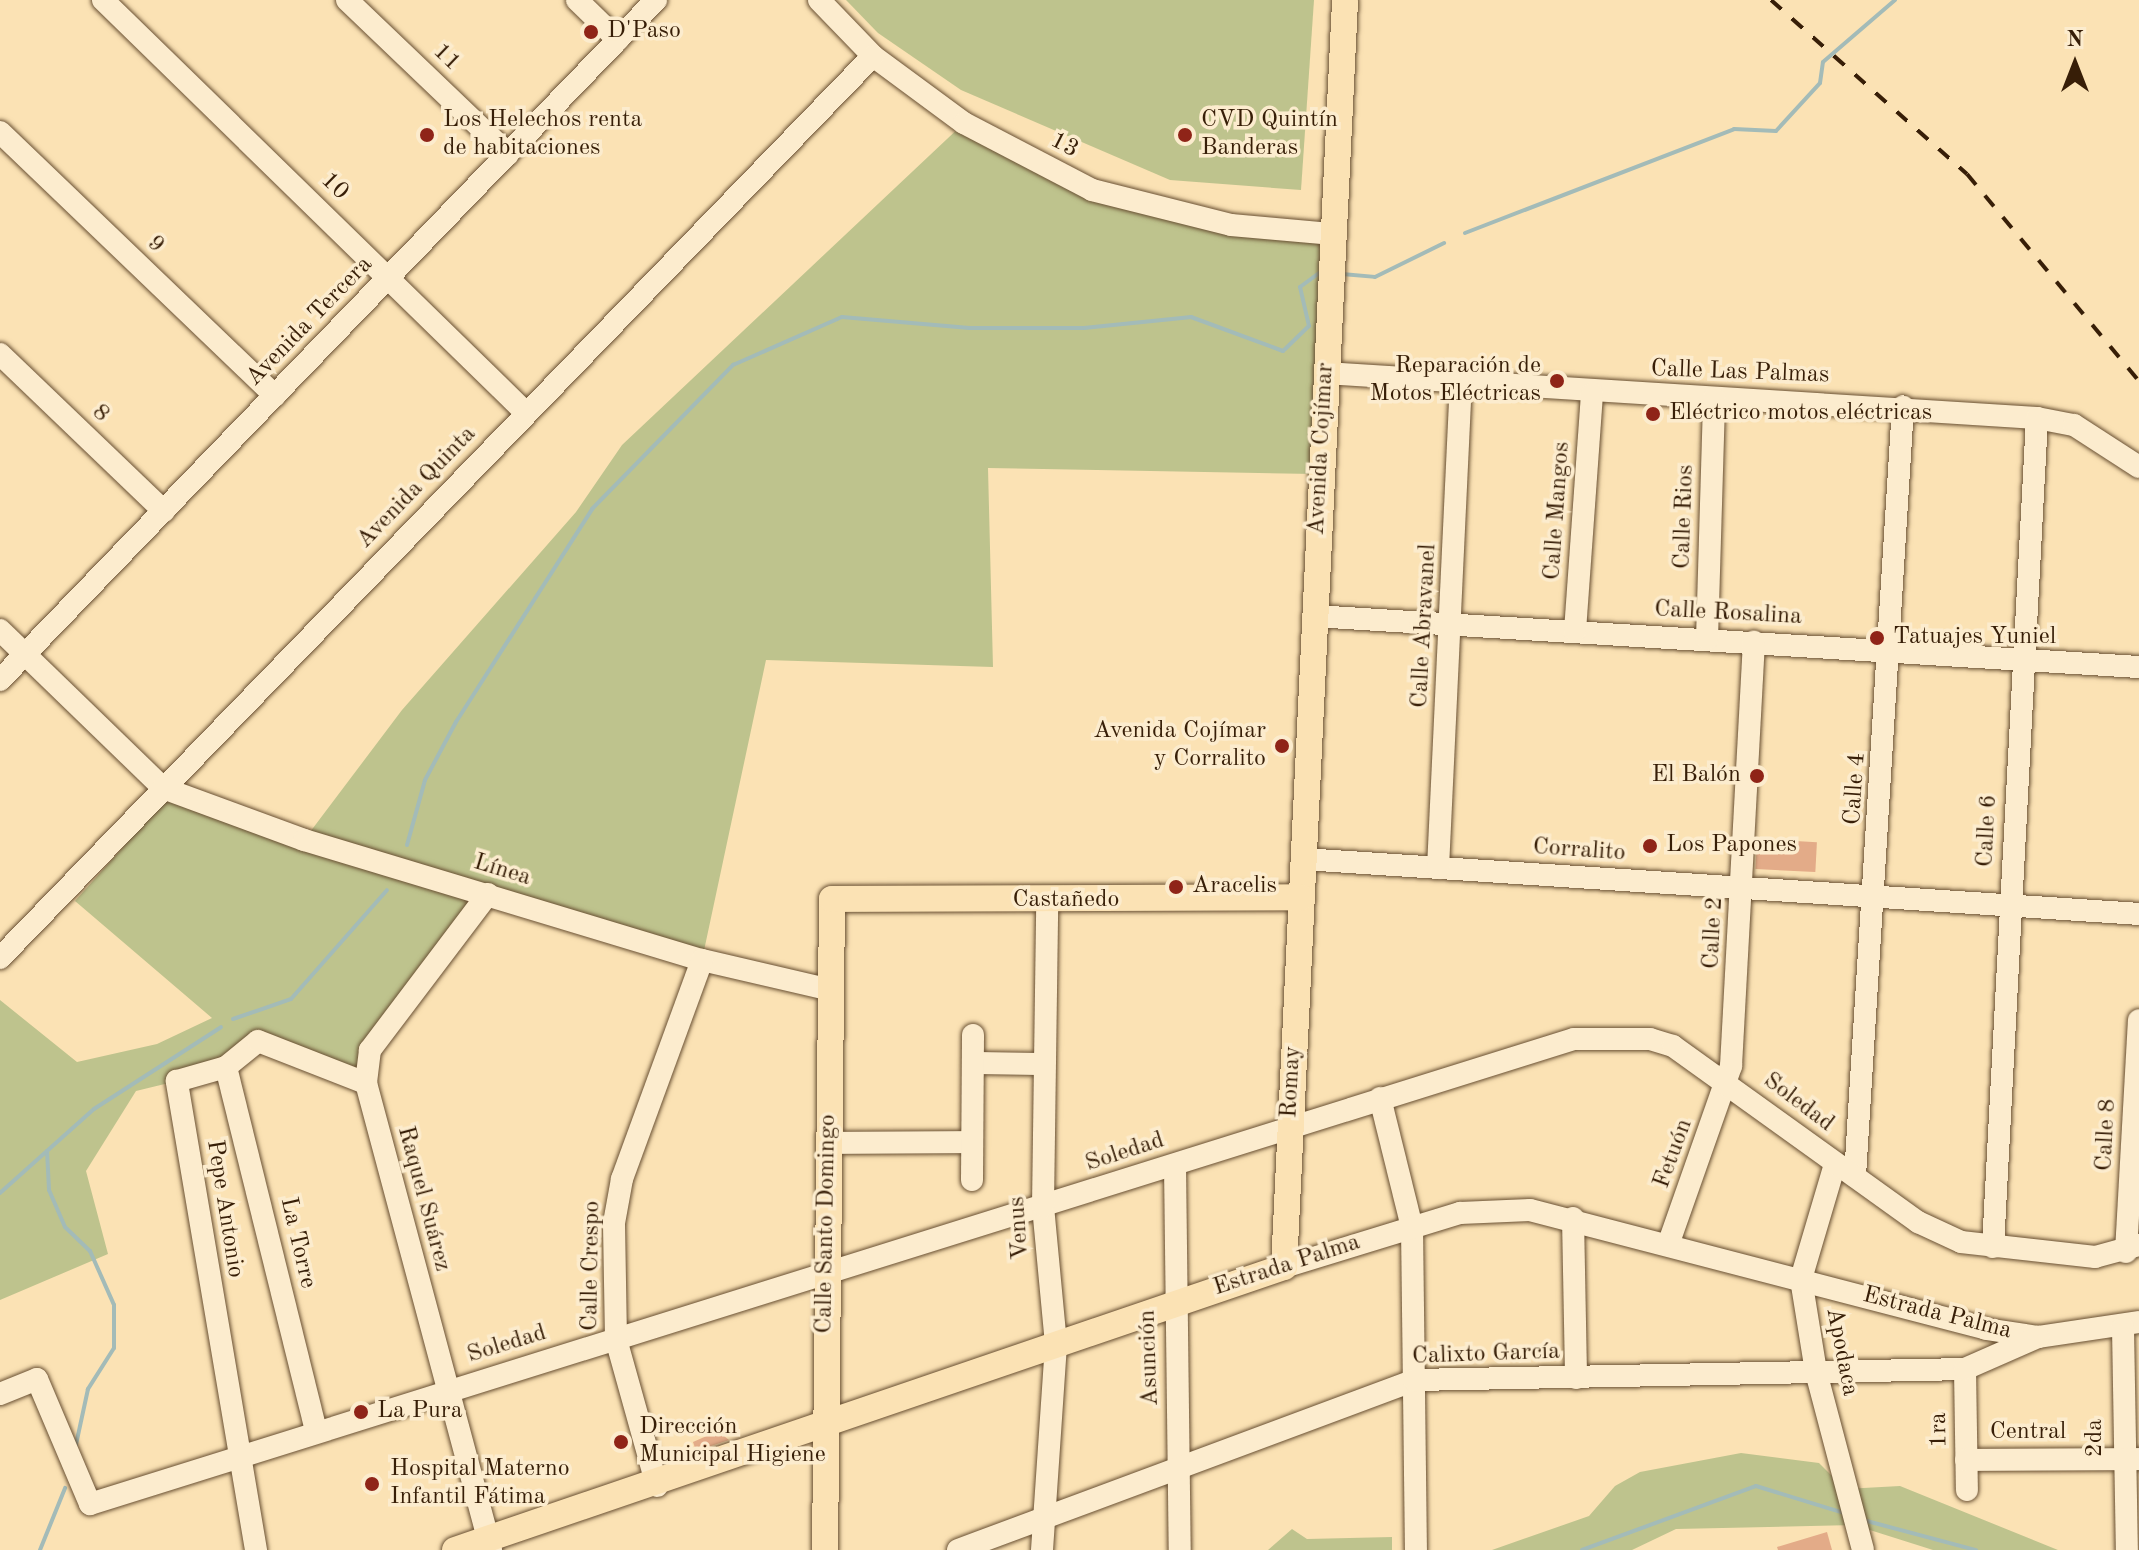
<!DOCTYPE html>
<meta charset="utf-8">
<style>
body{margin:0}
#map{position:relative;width:2139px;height:1550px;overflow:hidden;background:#fbe2b4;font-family:"Old Standard TT",serif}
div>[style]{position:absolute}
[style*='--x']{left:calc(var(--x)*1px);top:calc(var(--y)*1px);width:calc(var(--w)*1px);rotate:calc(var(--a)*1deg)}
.green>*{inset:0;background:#bec38d}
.stream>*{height:4px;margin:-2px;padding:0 2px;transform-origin:2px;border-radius:2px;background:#a3bbb8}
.building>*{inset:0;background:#e3ab88;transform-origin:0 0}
.roads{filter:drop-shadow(0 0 2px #684f32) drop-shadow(0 0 2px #684f32)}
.minor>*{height:22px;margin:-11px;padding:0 11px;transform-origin:11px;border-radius:11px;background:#fcecce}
.major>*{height:26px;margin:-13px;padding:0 13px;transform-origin:13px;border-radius:13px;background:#fbe2b4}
.rail>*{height:4px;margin-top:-2px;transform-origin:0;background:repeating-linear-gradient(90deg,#371e07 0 14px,transparent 0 28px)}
.dots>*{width:22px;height:22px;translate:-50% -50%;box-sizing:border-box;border:4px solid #fcecce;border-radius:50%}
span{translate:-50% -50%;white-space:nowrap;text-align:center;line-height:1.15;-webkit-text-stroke:7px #fcecce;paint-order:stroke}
.poi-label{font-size:24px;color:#371e07}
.left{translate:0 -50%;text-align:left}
.right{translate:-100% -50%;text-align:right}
.street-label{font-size:24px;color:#371e07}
.north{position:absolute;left:2035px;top:24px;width:80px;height:80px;-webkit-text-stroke:6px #fcecce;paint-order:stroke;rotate:0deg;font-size:22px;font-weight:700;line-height:32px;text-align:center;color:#371e07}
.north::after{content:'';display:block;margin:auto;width:28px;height:36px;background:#371e07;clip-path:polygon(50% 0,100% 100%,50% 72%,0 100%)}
</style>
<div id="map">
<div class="green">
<i style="clip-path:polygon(846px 0,1314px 0,1301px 190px,1170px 180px,961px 90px,878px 33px)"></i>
<i style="clip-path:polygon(964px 123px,1092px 190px,1323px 238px,1314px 474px,988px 468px,993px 667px,766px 660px,702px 960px,488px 894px,366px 1046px,366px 1083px,258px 1041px,177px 1081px,136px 1091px,86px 1171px,108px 1254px,0 1300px,0 1000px,77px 1062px,157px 1044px,212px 1018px,75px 901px,167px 798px,304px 840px,402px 710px,576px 512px,622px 445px)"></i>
<i style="clip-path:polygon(1741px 1453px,1819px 1463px,1845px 1489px,1900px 1486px,2058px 1550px,1933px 1550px,1854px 1525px,1676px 1529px,1632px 1550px,1492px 1550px,1589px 1516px,1615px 1486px,1640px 1472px)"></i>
<i style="clip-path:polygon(1292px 1529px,1307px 1539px,1392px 1537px,1392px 1550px,1268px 1550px)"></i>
</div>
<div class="stream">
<i style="--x:1465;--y:233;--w:288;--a:-21.1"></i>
<i style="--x:1734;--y:129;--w:42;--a:2.7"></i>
<i style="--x:1776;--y:131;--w:65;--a:-47.5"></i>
<i style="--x:1820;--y:83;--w:21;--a:-82"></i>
<i style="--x:1823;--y:62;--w:95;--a:-40.7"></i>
<i style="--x:1342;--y:274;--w:33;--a:5"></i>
<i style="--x:1375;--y:277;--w:77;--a:-26.2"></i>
<i style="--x:407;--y:845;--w:67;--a:-74.5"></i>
<i style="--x:425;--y:780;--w:66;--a:-61.9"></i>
<i style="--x:456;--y:722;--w:253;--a:-57.4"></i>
<i style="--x:592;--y:509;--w:202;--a:-45.6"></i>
<i style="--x:733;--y:365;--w:119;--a:-23.8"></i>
<i style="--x:842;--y:317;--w:128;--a:4.9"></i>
<i style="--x:970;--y:328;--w:114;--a:0"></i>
<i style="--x:1084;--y:328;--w:108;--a:-5.9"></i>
<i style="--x:1191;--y:317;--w:98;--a:20.3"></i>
<i style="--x:1283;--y:351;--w:36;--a:-44"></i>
<i style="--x:1309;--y:326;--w:40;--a:-103"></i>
<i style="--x:1300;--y:287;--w:26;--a:-36"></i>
<i style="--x:233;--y:1019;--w:61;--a:-19"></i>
<i style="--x:291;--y:999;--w:145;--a:-48.6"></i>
<i style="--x:47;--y:1151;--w:39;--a:87"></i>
<i style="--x:49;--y:1190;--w:40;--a:66.6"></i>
<i style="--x:65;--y:1227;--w:35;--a:44"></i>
<i style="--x:90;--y:1251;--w:59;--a:66"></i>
<i style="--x:114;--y:1305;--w:43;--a:90"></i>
<i style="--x:114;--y:1348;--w:49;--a:122.4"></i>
<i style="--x:88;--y:1389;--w:61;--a:102.2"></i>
<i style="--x:0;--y:1193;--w:126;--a:-41.8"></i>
<i style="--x:94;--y:1109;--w:151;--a:-32.8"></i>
<i style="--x:1863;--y:1520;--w:117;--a:14.9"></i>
<i style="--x:40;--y:1550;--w:67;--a:-68"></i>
<i style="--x:1582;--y:1550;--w:185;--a:-20.2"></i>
<i style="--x:1756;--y:1486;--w:95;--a:17.1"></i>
</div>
<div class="building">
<i style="left:1757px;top:839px;width:60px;height:30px;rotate:3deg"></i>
<i style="clip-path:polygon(718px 1431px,729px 1440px,696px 1451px,693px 1442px)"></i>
<i style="clip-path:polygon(1827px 1532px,1832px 1550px,1778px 1550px,1777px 1547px)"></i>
</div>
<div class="roads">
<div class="minor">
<i style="--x:103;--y:0;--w:591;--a:44.31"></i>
<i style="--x:347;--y:0;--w:223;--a:43.7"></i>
<i style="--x:577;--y:0;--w:57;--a:44.3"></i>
<i style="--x:819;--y:0;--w:78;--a:46"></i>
<i style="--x:873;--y:56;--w:113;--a:36.4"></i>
<i style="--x:964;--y:123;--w:144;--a:27.6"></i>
<i style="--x:1092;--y:190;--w:143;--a:14.1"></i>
<i style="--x:1231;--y:225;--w:100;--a:5.1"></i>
<i style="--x:0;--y:132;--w:381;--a:43.8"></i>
<i style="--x:0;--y:354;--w:227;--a:43.8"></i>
<i style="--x:1325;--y:373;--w:713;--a:3.62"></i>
<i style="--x:2037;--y:418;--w:38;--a:11"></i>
<i style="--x:2074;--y:425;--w:77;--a:32.9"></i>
<i style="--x:1314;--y:616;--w:827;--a:3.54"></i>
<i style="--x:0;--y:630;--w:227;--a:44.1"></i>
<i style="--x:163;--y:788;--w:150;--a:20.2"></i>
<i style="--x:304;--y:840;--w:416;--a:16.8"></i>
<i style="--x:702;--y:960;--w:132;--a:13.1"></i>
<i style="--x:1575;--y:631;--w:238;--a:-85.9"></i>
<i style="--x:1707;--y:639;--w:241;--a:-88.3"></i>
<i style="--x:0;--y:680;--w:945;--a:-46.03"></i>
<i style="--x:1303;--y:859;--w:838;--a:3.76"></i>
<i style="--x:1438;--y:868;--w:483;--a:-87.3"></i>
<i style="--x:488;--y:894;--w:196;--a:127.1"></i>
<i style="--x:370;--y:1050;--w:33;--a:97"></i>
<i style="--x:366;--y:1083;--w:483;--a:75"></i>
<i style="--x:0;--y:958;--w:1255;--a:-45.94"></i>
<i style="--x:973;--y:1063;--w:70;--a:0.8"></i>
<i style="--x:226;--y:1067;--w:375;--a:76.1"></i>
<i style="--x:1380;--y:1098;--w:133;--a:76.1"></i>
<i style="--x:1412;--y:1227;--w:323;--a:89.3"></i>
<i style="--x:828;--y:1143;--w:144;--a:-0.4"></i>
<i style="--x:1835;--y:1164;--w:120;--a:106.5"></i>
<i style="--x:1801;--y:1279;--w:94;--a:80.8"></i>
<i style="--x:1816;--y:1372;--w:184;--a:75.2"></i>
<i style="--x:1175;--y:1165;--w:385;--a:89.3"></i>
<i style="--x:1855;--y:1176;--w:771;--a:-86.43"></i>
<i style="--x:972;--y:1180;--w:145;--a:-89.6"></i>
<i style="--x:1573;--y:1218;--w:160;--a:88.9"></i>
<i style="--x:1668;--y:1245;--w:190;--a:-70.6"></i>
<i style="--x:1731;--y:1066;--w:425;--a:-86.9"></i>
<i style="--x:1993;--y:1247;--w:830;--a:-86.96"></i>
<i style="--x:2126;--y:1252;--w:232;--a:-86.8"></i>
<i style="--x:1284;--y:1267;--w:184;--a:-17.1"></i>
<i style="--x:1460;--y:1213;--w:70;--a:-2.5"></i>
<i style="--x:1530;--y:1210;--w:471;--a:14.6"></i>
<i style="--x:1986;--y:1329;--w:53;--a:8.7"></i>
<i style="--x:2038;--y:1337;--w:102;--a:-8.4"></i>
<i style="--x:2123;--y:1328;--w:222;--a:89"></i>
<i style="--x:1965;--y:1369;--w:121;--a:89.1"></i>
<i style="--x:0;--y:1394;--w:40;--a:-22"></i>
<i style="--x:37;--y:1379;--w:136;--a:67"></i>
<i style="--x:90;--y:1504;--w:1555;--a:-17.4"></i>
<i style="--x:1574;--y:1039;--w:76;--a:0"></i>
<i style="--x:1650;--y:1039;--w:24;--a:17"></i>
<i style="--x:1673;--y:1046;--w:302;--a:35.7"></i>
<i style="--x:1918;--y:1222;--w:47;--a:24.9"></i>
<i style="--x:1961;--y:1242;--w:135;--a:6.4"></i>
<i style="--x:2095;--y:1257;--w:46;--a:-15.3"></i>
<i style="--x:1966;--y:1460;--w:173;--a:-0.3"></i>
<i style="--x:657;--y:1486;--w:153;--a:-105.6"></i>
<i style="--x:616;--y:1339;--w:116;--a:-91"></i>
<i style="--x:614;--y:1223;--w:45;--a:-79.7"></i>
<i style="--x:622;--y:1179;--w:233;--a:-69.9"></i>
<i style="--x:256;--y:1550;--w:476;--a:-99.6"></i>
<i style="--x:177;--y:1081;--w:51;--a:-15.9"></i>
<i style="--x:226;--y:1067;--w:41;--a:-39.1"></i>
<i style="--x:258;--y:1041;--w:116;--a:21.3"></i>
<i style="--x:958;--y:1550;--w:487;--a:-20.4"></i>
<i style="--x:1414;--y:1380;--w:551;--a:-1.14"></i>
<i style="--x:1965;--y:1369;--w:80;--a:-23.7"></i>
<i style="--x:1042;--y:1550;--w:206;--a:-86.1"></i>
<i style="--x:1056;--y:1344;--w:139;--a:-95.4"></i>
<i style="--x:1043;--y:1206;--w:304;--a:-89.2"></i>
</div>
<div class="major">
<i style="--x:455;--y:1550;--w:876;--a:-18.85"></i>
<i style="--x:1284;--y:1267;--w:1268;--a:-87.24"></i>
<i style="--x:825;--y:1550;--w:651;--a:-89.38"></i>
<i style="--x:832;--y:899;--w:469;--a:-0.2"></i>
</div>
</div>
<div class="rail">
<i style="--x:1771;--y:0;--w:262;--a:41.6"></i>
<i style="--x:1967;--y:174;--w:269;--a:50.3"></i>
</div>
<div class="dots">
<i style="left:591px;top:32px;background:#8f2418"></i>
<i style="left:427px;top:135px;background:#8f2418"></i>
<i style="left:1185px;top:135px;background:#8f2418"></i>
<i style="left:1557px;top:381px;background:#8f2418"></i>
<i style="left:1653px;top:414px;background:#8f2418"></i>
<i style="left:1877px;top:638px;background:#8f2418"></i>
<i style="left:1282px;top:746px;background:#8f2418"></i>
<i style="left:1757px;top:776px;background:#8f2418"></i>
<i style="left:1650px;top:846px;background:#8f2418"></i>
<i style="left:1176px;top:887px;background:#8f2418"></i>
<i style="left:361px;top:1412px;background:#8f2418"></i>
<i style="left:621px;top:1442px;background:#8f2418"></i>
<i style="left:372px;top:1484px;background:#8f2418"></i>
</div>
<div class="poi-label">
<span class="left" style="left:607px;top:32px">D'Paso</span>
<span class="left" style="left:443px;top:135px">Los Helechos renta<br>de habitaciones</span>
<span class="left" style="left:1201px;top:135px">CVD Quintín<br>Banderas</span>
<span class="right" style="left:1541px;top:381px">Reparación de<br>Motos Eléctricas</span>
<span class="left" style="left:1669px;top:414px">Eléctrico motos eléctricas</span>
<span class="left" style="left:1893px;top:638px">Tatuajes Yuniel</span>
<span class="right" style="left:1266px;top:746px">Avenida Cojímar<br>y Corralito</span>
<span class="right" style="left:1741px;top:776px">El Balón</span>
<span class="left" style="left:1666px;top:846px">Los Papones</span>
<span class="left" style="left:1192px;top:887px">Aracelis</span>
<span class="left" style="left:377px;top:1412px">La Pura</span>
<span class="left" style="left:639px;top:1442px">Dirección<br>Municipal Higiene</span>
<span class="left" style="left:390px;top:1484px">Hospital Materno<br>Infantil Fátima</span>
</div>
<div class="street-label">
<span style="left:446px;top:58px;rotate:44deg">11</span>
<span style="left:1064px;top:146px;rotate:27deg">13</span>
<span style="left:334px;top:187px;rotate:44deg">10</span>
<span style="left:155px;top:245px;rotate:44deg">9</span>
<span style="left:310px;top:322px;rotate:-46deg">Avenida Tercera</span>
<span style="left:1740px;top:373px;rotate:2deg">Calle Las Palmas</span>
<span style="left:100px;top:414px;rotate:44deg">8</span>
<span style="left:1322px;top:449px;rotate:-87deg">Avenida Cojímar</span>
<span style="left:417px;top:488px;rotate:-46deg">Avenida Quinta</span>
<span style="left:1558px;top:511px;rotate:-86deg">Calle Mangos</span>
<span style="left:1685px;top:517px;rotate:-88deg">Calle Rios</span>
<span style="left:1728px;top:614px;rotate:3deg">Calle Rosalina</span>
<span style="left:1425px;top:626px;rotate:-87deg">Calle Abravanel</span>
<span style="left:1856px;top:789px;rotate:-86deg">Calle 4</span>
<span style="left:1988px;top:831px;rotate:-87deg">Calle 6</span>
<span style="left:1579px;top:851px;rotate:4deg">Corralito</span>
<span style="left:502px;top:871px;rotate:17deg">Línea</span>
<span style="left:1066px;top:901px">Castañedo</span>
<span style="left:1714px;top:933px;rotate:-87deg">Calle 2</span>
<span style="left:1292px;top:1082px;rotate:-87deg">Romay</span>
<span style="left:1798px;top:1103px;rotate:37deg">Soledad</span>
<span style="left:2107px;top:1135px;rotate:-87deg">Calle 8</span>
<span style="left:1125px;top:1153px;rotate:-18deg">Soledad</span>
<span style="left:1674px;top:1154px;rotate:-70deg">Fetuón</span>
<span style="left:423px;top:1199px;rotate:75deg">Raquel Suárez</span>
<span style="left:224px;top:1209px;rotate:81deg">Pepe Antonio</span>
<span style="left:827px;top:1224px;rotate:-89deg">Calle Santo Domingo</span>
<span style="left:1020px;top:1228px;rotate:-94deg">Venus</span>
<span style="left:297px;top:1243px;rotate:77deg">La Torre</span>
<span style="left:592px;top:1266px;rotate:-89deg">Calle Crespo</span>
<span style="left:1287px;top:1266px;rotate:-18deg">Estrada Palma</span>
<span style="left:1937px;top:1314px;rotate:14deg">Estrada Palma</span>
<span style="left:507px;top:1345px;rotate:-17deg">Soledad</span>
<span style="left:1841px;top:1352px;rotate:79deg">Apodaca</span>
<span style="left:1486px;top:1355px;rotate:-2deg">Calixto García</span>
<span style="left:1150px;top:1358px;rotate:-92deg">Asunción</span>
<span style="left:1940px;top:1430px;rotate:-91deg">1ra</span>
<span style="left:2028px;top:1433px">Central</span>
<span style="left:2096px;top:1438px;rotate:-90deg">2da</span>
</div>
<div class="north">N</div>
</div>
